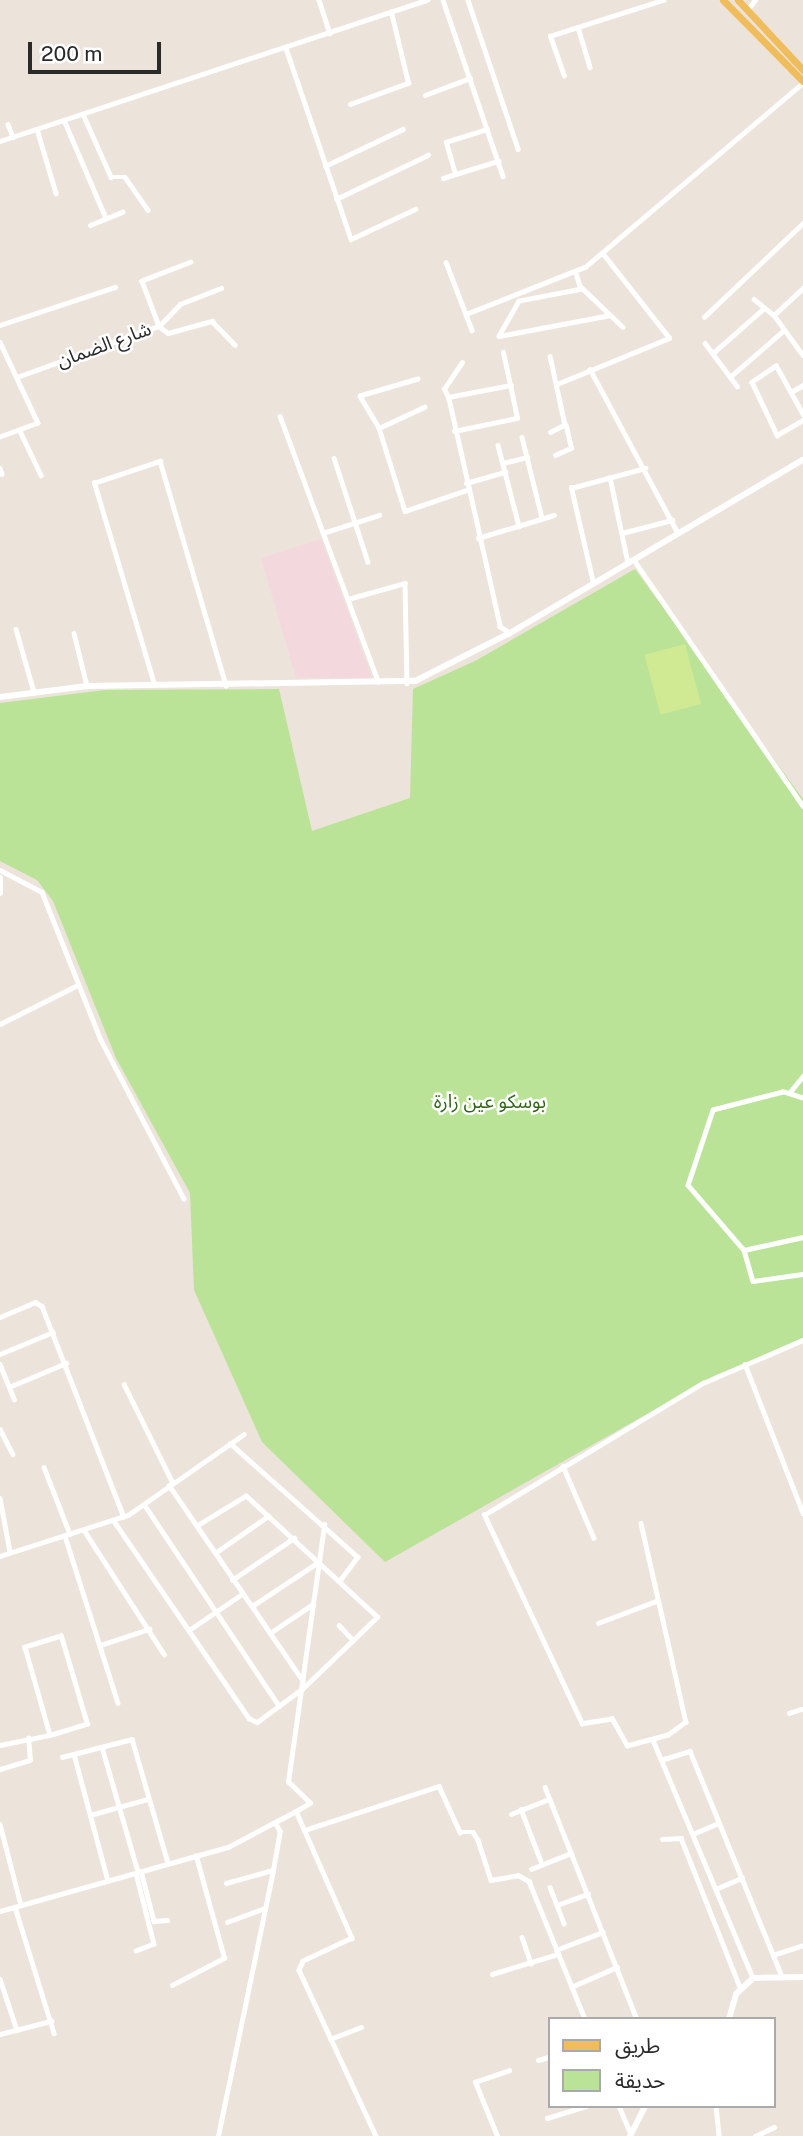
<!DOCTYPE html>
<meta charset="utf-8">
<style>
body{margin:0}
#map{position:relative;width:803px;height:2136px;overflow:hidden;background:#ece3db;font-family:"Public Sans","Noto Sans Arabic",sans-serif}
div>[style]{position:absolute}
[style*='--x']{left:calc(var(--x)*1px);top:calc(var(--y)*1px);width:calc(var(--w)*1px);rotate:calc(var(--a)*1deg)}
.medical>*{inset:0;background:#f3d8dd}
.green>*{inset:0;background:#bae397}
.pitch>*{inset:0;background:#cfea93;transform-origin:0 0}
.minor>*{height:4.5px;margin:-2.25px;padding:0 2.25px;transform-origin:2.25px;border-radius:2.25px;background:#fff}
.secondary>*{height:6px;margin:-3px;padding:0 3px;transform-origin:3px;border-radius:3px;background:#fff}
.primary>*{height:7px;margin:-3.5px;padding:0 3.5px;transform-origin:3.5px;border-radius:3.5px;background:#f0bd5c}
span{translate:-50% -50%;white-space:nowrap;text-align:center;line-height:1.15;-webkit-text-stroke:5px #fff;paint-order:stroke}
.street-label{font-size:19px;color:#2a2a2a}
.park-label{font-size:19px;color:#33661a}
.legend{position:absolute;left:548px;top:2017px;width:228px;height:91px;box-sizing:border-box;background:#fff;border:2px solid #aaa;margin:0;padding:9px 12px;list-style:none;font-size:21px;color:#2a2a2a}
.legend li{display:flex;align-items:center;gap:14px;height:35px}
.legend b{width:35px;border:2px solid #aaa}
.scale{position:absolute;left:28px;top:42px;width:133px;height:32px;box-sizing:border-box;border:4px solid #2a2a2a;border-top:0;padding-left:9px;font-size:21px;line-height:24px;white-space:nowrap;color:#2a2a2a;-webkit-text-stroke:5px #fff;paint-order:stroke}
</style>
<div id="map">
<div class="medical">
<i style="clip-path:polygon(321px 539px,372px 678px,296px 678px,261px 558px)"></i>
</div>
<div class="green">
<i style="clip-path:polygon(635px 569px,803px 799px,803px 1339px,716px 1375px,385px 1562px,262px 1442px,194px 1290px,190px 1193px,116px 1058px,53px 901px,37px 880px,0 861px,0 703px,105px 690px,279px 689px,312px 831px,410px 798px,413px 689px,475px 661px)"></i>
</div>
<div class="pitch">
<i style="left:685px;top:644px;width:62px;height:42px;rotate:75deg"></i>
</div>
<div class="minor">
<i style="--x:319;--y:0;--w:35;--a:72"></i>
<i style="--x:443;--y:0;--w:186;--a:71.2"></i>
<i style="--x:468;--y:0;--w:157;--a:71.4"></i>
<i style="--x:748;--y:9;--w:11;--a:-52"></i>
<i style="--x:578;--y:27;--w:42;--a:73.3"></i>
<i style="--x:286;--y:48;--w:202;--a:71.2"></i>
<i style="--x:351;--y:239;--w:71;--a:-25.1"></i>
<i style="--x:564;--y:76;--w:42;--a:-109.3"></i>
<i style="--x:550;--y:36;--w:119;--a:-17.7"></i>
<i style="--x:425;--y:95;--w:48;--a:-20.7"></i>
<i style="--x:350;--y:104;--w:62;--a:-19.9"></i>
<i style="--x:408;--y:83;--w:73;--a:-103.5"></i>
<i style="--x:83;--y:114;--w:69;--a:66"></i>
<i style="--x:111;--y:177;--w:14;--a:0"></i>
<i style="--x:125;--y:177;--w:40;--a:55.1"></i>
<i style="--x:64;--y:120;--w:107;--a:66.8"></i>
<i style="--x:8;--y:124;--w:14;--a:69"></i>
<i style="--x:37;--y:129;--w:67;--a:73.5"></i>
<i style="--x:0;--y:141;--w:450;--a:-18.3"></i>
<i style="--x:325;--y:166;--w:86;--a:-25.4"></i>
<i style="--x:455;--y:174;--w:33;--a:-106"></i>
<i style="--x:446;--y:142;--w:43;--a:-17.6"></i>
<i style="--x:443;--y:178;--w:58;--a:-17.2"></i>
<i style="--x:336;--y:199;--w:102;--a:-25.6"></i>
<i style="--x:90;--y:225;--w:35;--a:-22"></i>
<i style="--x:191;--y:262;--w:53;--a:158.8"></i>
<i style="--x:142;--y:281;--w:48;--a:69.3"></i>
<i style="--x:159;--y:326;--w:11;--a:38"></i>
<i style="--x:168;--y:333;--w:46;--a:-15.3"></i>
<i style="--x:212;--y:321;--w:33;--a:46"></i>
<i style="--x:446;--y:262;--w:73;--a:69.1"></i>
<i style="--x:576;--y:273;--w:14;--a:73"></i>
<i style="--x:580;--y:286;--w:59;--a:43.6"></i>
<i style="--x:582;--y:289;--w:64;--a:169.2"></i>
<i style="--x:519;--y:301;--w:40;--a:119.7"></i>
<i style="--x:499;--y:336;--w:113;--a:-10.7"></i>
<i style="--x:754;--y:299;--w:26;--a:39"></i>
<i style="--x:774;--y:315;--w:49;--a:54.1"></i>
<i style="--x:466;--y:314;--w:128;--a:-21.6"></i>
<i style="--x:585;--y:267;--w:285;--a:-40.2"></i>
<i style="--x:774;--y:315;--w:40;--a:-43"></i>
<i style="--x:704;--y:317;--w:137;--a:-43.5"></i>
<i style="--x:0;--y:325;--w:121;--a:-18.3"></i>
<i style="--x:0;--y:342;--w:89;--a:64.9"></i>
<i style="--x:38;--y:423;--w:40;--a:159.8"></i>
<i style="--x:705;--y:343;--w:54;--a:53.3"></i>
<i style="--x:713;--y:353;--w:67;--a:-41.3"></i>
<i style="--x:550;--y:356;--w:71;--a:77.7"></i>
<i style="--x:565;--y:425;--w:16;--a:153"></i>
<i style="--x:590;--y:369;--w:186;--a:61.8"></i>
<i style="--x:17;--y:377;--w:151;--a:-19.8"></i>
<i style="--x:159;--y:326;--w:30;--a:-46"></i>
<i style="--x:180;--y:304;--w:44;--a:-21.3"></i>
<i style="--x:730;--y:377;--w:70;--a:-41"></i>
<i style="--x:418;--y:379;--w:60;--a:163.7"></i>
<i style="--x:360;--y:396;--w:37;--a:59"></i>
<i style="--x:379;--y:428;--w:50;--a:-25"></i>
<i style="--x:557;--y:384;--w:121;--a:-22.3"></i>
<i style="--x:669;--y:338;--w:107;--a:-128.2"></i>
<i style="--x:791;--y:392;--w:14;--a:-30"></i>
<i style="--x:448;--y:397;--w:9;--a:-117"></i>
<i style="--x:444;--y:389;--w:32;--a:-56"></i>
<i style="--x:803;--y:415;--w:56;--a:-118.9"></i>
<i style="--x:776;--y:366;--w:29;--a:146"></i>
<i style="--x:752;--y:382;--w:59;--a:64.7"></i>
<i style="--x:777;--y:435;--w:30;--a:-30"></i>
<i style="--x:280;--y:416;--w:283;--a:69.7"></i>
<i style="--x:379;--y:428;--w:87;--a:72.6"></i>
<i style="--x:405;--y:511;--w:65;--a:-18.7"></i>
<i style="--x:20;--y:431;--w:49;--a:64.5"></i>
<i style="--x:454;--y:431;--w:64;--a:-11.7"></i>
<i style="--x:517;--y:418;--w:67;--a:-102"></i>
<i style="--x:522;--y:437;--w:83;--a:76.1"></i>
<i style="--x:498;--y:445;--w:84;--a:75.5"></i>
<i style="--x:555;--y:455;--w:17;--a:-24"></i>
<i style="--x:571;--y:448;--w:23;--a:-103"></i>
<i style="--x:334;--y:458;--w:109;--a:71.9"></i>
<i style="--x:503;--y:463;--w:25;--a:-14"></i>
<i style="--x:0;--y:468;--w:6;--a:72"></i>
<i style="--x:610;--y:477;--w:88;--a:78.2"></i>
<i style="--x:466;--y:483;--w:41;--a:-15.8"></i>
<i style="--x:323;--y:533;--w:59;--a:-17.8"></i>
<i style="--x:622;--y:533;--w:52;--a:-14.6"></i>
<i style="--x:478;--y:538;--w:79;--a:-16.8"></i>
<i style="--x:634;--y:560;--w:298;--a:55.5"></i>
<i style="--x:593;--y:583;--w:98;--a:-103"></i>
<i style="--x:571;--y:488;--w:77;--a:-15.1"></i>
<i style="--x:348;--y:599;--w:59;--a:-15.7"></i>
<i style="--x:405;--y:583;--w:100;--a:88.9"></i>
<i style="--x:16;--y:629;--w:66;--a:74.1"></i>
<i style="--x:74;--y:633;--w:55;--a:76.2"></i>
<i style="--x:510;--y:633;--w:12;--a:-149"></i>
<i style="--x:500;--y:627;--w:236;--a:-102.7"></i>
<i style="--x:448;--y:397;--w:64;--a:-10.8"></i>
<i style="--x:154;--y:684;--w:210;--a:-106.6"></i>
<i style="--x:94;--y:483;--w:70;--a:-18.4"></i>
<i style="--x:160;--y:461;--w:234;--a:73.6"></i>
<i style="--x:0;--y:870;--w:47;--a:27.6"></i>
<i style="--x:42;--y:892;--w:159;--a:68.3"></i>
<i style="--x:101;--y:1040;--w:179;--a:62.4"></i>
<i style="--x:0;--y:1024;--w:87;--a:-26.6"></i>
<i style="--x:790;--y:1092;--w:21;--a:-51"></i>
<i style="--x:803;--y:1098;--w:21;--a:-163"></i>
<i style="--x:783;--y:1092;--w:72;--a:165.6"></i>
<i style="--x:713;--y:1110;--w:79;--a:108.4"></i>
<i style="--x:688;--y:1185;--w:86;--a:49.3"></i>
<i style="--x:744;--y:1250;--w:32;--a:74"></i>
<i style="--x:753;--y:1281;--w:50;--a:-8"></i>
<i style="--x:744;--y:1250;--w:60;--a:-12.4"></i>
<i style="--x:0;--y:1317;--w:38;--a:-23"></i>
<i style="--x:35;--y:1302;--w:8;--a:30"></i>
<i style="--x:42;--y:1306;--w:226;--a:68.8"></i>
<i style="--x:0;--y:1354;--w:57;--a:-22.5"></i>
<i style="--x:0;--y:1364;--w:38;--a:68"></i>
<i style="--x:745;--y:1364;--w:160;--a:68.7"></i>
<i style="--x:124;--y:1384;--w:110;--a:63.7"></i>
<i style="--x:9;--y:1387;--w:62;--a:-22.8"></i>
<i style="--x:0;--y:1429;--w:28;--a:63"></i>
<i style="--x:230;--y:1443;--w:171;--a:41.7"></i>
<i style="--x:358;--y:1557;--w:30;--a:127"></i>
<i style="--x:563;--y:1466;--w:78;--a:66.7"></i>
<i style="--x:44;--y:1467;--w:72;--a:68.8"></i>
<i style="--x:169;--y:1485;--w:237;--a:55.6"></i>
<i style="--x:0;--y:1498;--w:55;--a:79.5"></i>
<i style="--x:144;--y:1504;--w:243;--a:56.2"></i>
<i style="--x:114;--y:1521;--w:239;--a:55.6"></i>
<i style="--x:249;--y:1718;--w:9;--a:27"></i>
<i style="--x:257;--y:1722;--w:56;--a:-36.3"></i>
<i style="--x:302;--y:1689;--w:104;--a:-43.8"></i>
<i style="--x:377;--y:1617;--w:178;--a:-137.3"></i>
<i style="--x:246;--y:1496;--w:57;--a:148.5"></i>
<i style="--x:641;--y:1523;--w:204;--a:77.3"></i>
<i style="--x:686;--y:1722;--w:22;--a:144"></i>
<i style="--x:668;--y:1735;--w:42;--a:165"></i>
<i style="--x:627;--y:1746;--w:31;--a:-119"></i>
<i style="--x:612;--y:1719;--w:30;--a:171"></i>
<i style="--x:582;--y:1724;--w:231;--a:-115.1"></i>
<i style="--x:484;--y:1515;--w:256;--a:-31.1"></i>
<i style="--x:703;--y:1383;--w:109;--a:-23.3"></i>
<i style="--x:84;--y:1530;--w:148;--a:57.2"></i>
<i style="--x:65;--y:1536;--w:175;--a:72.4"></i>
<i style="--x:215;--y:1553;--w:65;--a:-34.9"></i>
<i style="--x:0;--y:1556;--w:134;--a:-17.8"></i>
<i style="--x:128;--y:1515;--w:141;--a:-34.9"></i>
<i style="--x:232;--y:1580;--w:75;--a:-34.1"></i>
<i style="--x:252;--y:1606;--w:78;--a:-33.5"></i>
<i style="--x:598;--y:1623;--w:62;--a:-20.8"></i>
<i style="--x:339;--y:1625;--w:21;--a:47"></i>
<i style="--x:189;--y:1630;--w:64;--a:-34.2"></i>
<i style="--x:270;--y:1633;--w:52;--a:-34"></i>
<i style="--x:101;--y:1645;--w:51;--a:-18.4"></i>
<i style="--x:789;--y:1713;--w:13;--a:-18"></i>
<i style="--x:653;--y:1740;--w:258;--a:67.2"></i>
<i style="--x:0;--y:1745;--w:51;--a:-11.3"></i>
<i style="--x:50;--y:1735;--w:39;--a:-17"></i>
<i style="--x:87;--y:1724;--w:92;--a:-106.5"></i>
<i style="--x:61;--y:1636;--w:38;--a:163"></i>
<i style="--x:25;--y:1647;--w:91;--a:74.1"></i>
<i style="--x:102;--y:1747;--w:130;--a:73.9"></i>
<i style="--x:74;--y:1754;--w:131;--a:75"></i>
<i style="--x:62;--y:1757;--w:72;--a:-14.4"></i>
<i style="--x:132;--y:1739;--w:129;--a:73.8"></i>
<i style="--x:664;--y:1759;--w:27;--a:-17"></i>
<i style="--x:690;--y:1751;--w:243;--a:67.8"></i>
<i style="--x:0;--y:1769;--w:31;--a:-17"></i>
<i style="--x:30;--y:1760;--w:22;--a:-95"></i>
<i style="--x:545;--y:1787;--w:250;--a:68.4"></i>
<i style="--x:521;--y:1809;--w:59;--a:69.1"></i>
<i style="--x:296;--y:1811;--w:16;--a:-30"></i>
<i style="--x:310;--y:1803;--w:30;--a:-136"></i>
<i style="--x:288;--y:1782;--w:260;--a:-82"></i>
<i style="--x:511;--y:1814;--w:41;--a:-21.5"></i>
<i style="--x:90;--y:1815;--w:60;--a:-15.4"></i>
<i style="--x:0;--y:1824;--w:84;--a:75.5"></i>
<i style="--x:305;--y:1830;--w:141;--a:-18.2"></i>
<i style="--x:439;--y:1786;--w:51;--a:65.5"></i>
<i style="--x:460;--y:1832;--w:13;--a:0"></i>
<i style="--x:473;--y:1832;--w:9;--a:58"></i>
<i style="--x:478;--y:1840;--w:42;--a:72"></i>
<i style="--x:491;--y:1880;--w:27;--a:-10"></i>
<i style="--x:518;--y:1875;--w:13;--a:29"></i>
<i style="--x:529;--y:1881;--w:149;--a:67.9"></i>
<i style="--x:695;--y:1833;--w:26;--a:-23"></i>
<i style="--x:662;--y:1839;--w:19;--a:-3"></i>
<i style="--x:681;--y:1838;--w:160;--a:68.4"></i>
<i style="--x:531;--y:1869;--w:43;--a:-21.8"></i>
<i style="--x:141;--y:1871;--w:52;--a:75.4"></i>
<i style="--x:154;--y:1921;--w:13;--a:-4"></i>
<i style="--x:136;--y:1873;--w:73;--a:75.8"></i>
<i style="--x:154;--y:1944;--w:19;--a:159"></i>
<i style="--x:226;--y:1883;--w:49;--a:-15.5"></i>
<i style="--x:550;--y:1887;--w:39;--a:69"></i>
<i style="--x:718;--y:1888;--w:26;--a:-23"></i>
<i style="--x:557;--y:1905;--w:33;--a:-20"></i>
<i style="--x:15;--y:1907;--w:132;--a:72.8"></i>
<i style="--x:0;--y:1911;--w:237;--a:-15.7"></i>
<i style="--x:228;--y:1847;--w:77;--a:-27.9"></i>
<i style="--x:296;--y:1811;--w:139;--a:66.2"></i>
<i style="--x:352;--y:1938;--w:54;--a:154.9"></i>
<i style="--x:303;--y:1961;--w:10;--a:114"></i>
<i style="--x:299;--y:1970;--w:183;--a:65.1"></i>
<i style="--x:227;--y:1922;--w:40;--a:-20.2"></i>
<i style="--x:522;--y:1937;--w:28;--a:71"></i>
<i style="--x:556;--y:1950;--w:50;--a:-21"></i>
<i style="--x:773;--y:1955;--w:32;--a:-18"></i>
<i style="--x:492;--y:1974;--w:69;--a:-16.9"></i>
<i style="--x:0;--y:1979;--w:54;--a:71.6"></i>
<i style="--x:172;--y:1985;--w:59;--a:-27.4"></i>
<i style="--x:224;--y:1958;--w:106;--a:-105.4"></i>
<i style="--x:571;--y:1987;--w:50;--a:-23.5"></i>
<i style="--x:0;--y:2034;--w:53;--a:-14.3"></i>
<i style="--x:330;--y:2039;--w:33;--a:-21"></i>
<i style="--x:538;--y:2060;--w:11;--a:-15"></i>
<i style="--x:619;--y:2106;--w:28;--a:67"></i>
<i style="--x:716;--y:2106;--w:30;--a:84"></i>
<i style="--x:547;--y:2118;--w:41;--a:-17.1"></i>
<i style="--x:218;--y:2136;--w:272;--a:-78.3"></i>
<i style="--x:273;--y:1870;--w:39;--a:-80"></i>
<i style="--x:280;--y:1832;--w:10;--a:-119"></i>
<i style="--x:497;--y:2136;--w:58;--a:-112.2"></i>
<i style="--x:475;--y:2082;--w:36;--a:-19"></i>
<i style="--x:755;--y:2136;--w:21;--a:-25"></i>
</div>
<div class="secondary">
<i style="--x:0;--y:697;--w:88;--a:-7.2"></i>
<i style="--x:87;--y:686;--w:328;--a:-0.9"></i>
<i style="--x:415;--y:681;--w:106;--a:-26.8"></i>
<i style="--x:510;--y:633;--w:340;--a:-30.6"></i>
<i style="--x:0;--y:878;--w:15;--a:90"></i>
<i style="--x:729;--y:2019;--w:26;--a:-74"></i>
<i style="--x:736;--y:1994;--w:23;--a:-43"></i>
<i style="--x:753;--y:1978;--w:50;--a:-1.1"></i>
<i style="--x:630;--y:2136;--w:34;--a:-63"></i>
</div>
<div class="primary">
<i style="--x:723;--y:0;--w:114;--a:45.4"></i>
<i style="--x:738;--y:0;--w:96;--a:47.1"></i>
</div>
<div class="street-label">
<span style="left:104px;top:345px;rotate:-20deg">شارع الضمان</span>
</div>
<div class="park-label">
<span style="left:490px;top:1102px">بوسكو عين زارة</span>
</div>
<ul class="legend">
<li><b style="height:9px;background:#f0bd5c"></b>طريق</li>
<li><b style="height:19px;background:#bae397"></b>حديقة</li>
</ul>
<div class="scale">200 m</div>
</div>
